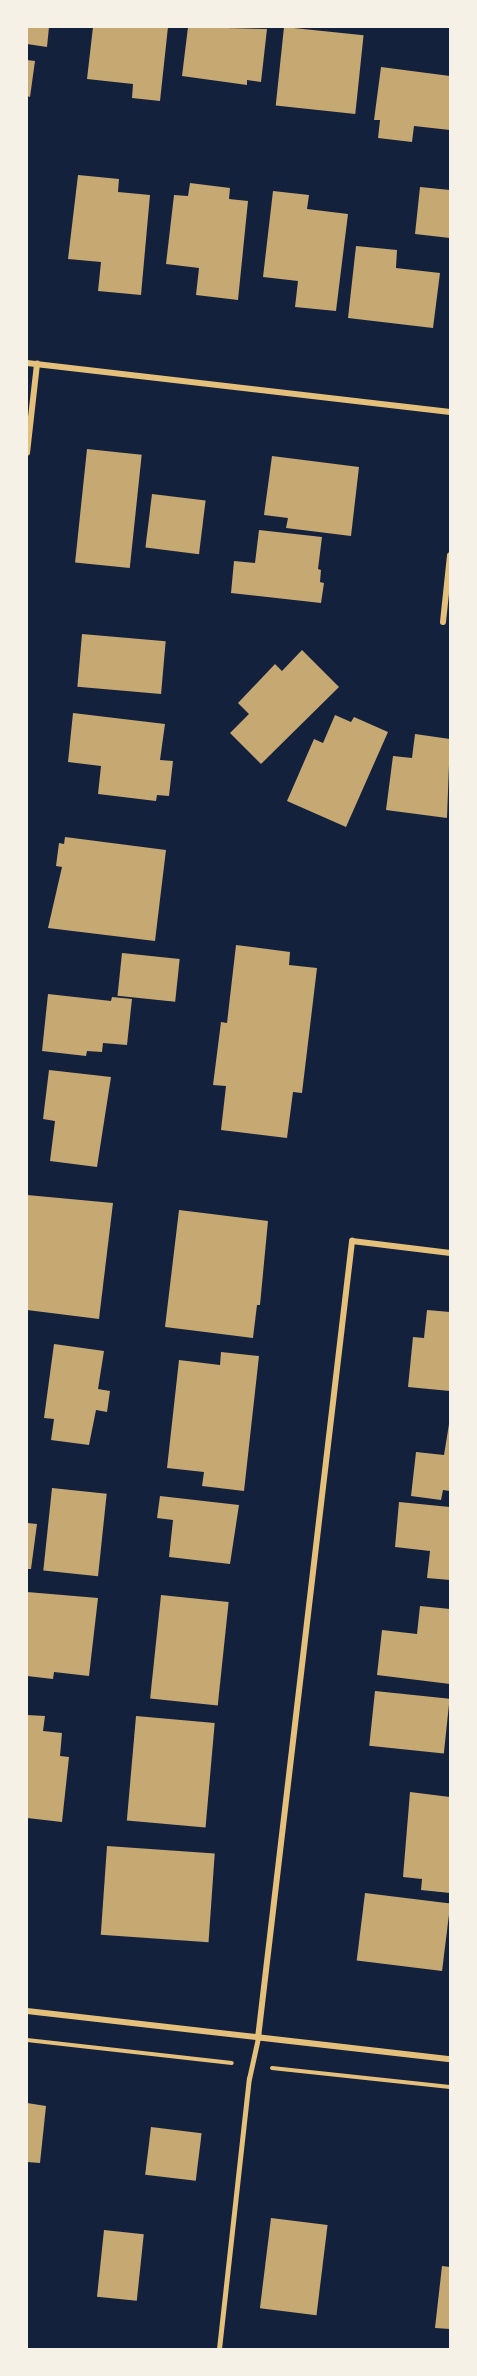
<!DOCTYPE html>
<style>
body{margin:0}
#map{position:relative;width:477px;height:2376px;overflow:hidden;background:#14213d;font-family:"Roboto Serif",serif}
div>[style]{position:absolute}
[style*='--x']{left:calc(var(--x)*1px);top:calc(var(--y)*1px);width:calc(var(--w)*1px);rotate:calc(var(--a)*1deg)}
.building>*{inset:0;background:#c6a872;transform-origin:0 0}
.path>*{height:4px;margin:-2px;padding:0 2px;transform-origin:2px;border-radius:2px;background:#e5c07b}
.service>*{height:4.5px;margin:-2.25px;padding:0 2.25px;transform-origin:2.25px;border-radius:2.25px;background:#e5c07b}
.minor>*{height:6px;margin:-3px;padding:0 3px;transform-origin:3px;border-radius:3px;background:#e5c07b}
span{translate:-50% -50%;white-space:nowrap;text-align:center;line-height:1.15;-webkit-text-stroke:5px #f6f1e7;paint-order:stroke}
.frame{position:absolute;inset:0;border:28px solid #f6f1e7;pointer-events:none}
</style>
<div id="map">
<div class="building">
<i style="clip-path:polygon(27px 27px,49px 27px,47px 47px,27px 44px)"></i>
<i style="clip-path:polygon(93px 27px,168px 27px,160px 101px,132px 98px,133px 84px,87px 79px)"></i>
<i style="clip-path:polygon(188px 27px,267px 29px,261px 82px,247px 80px,247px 85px,182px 76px)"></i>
<i style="left:284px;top:27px;width:80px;height:79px;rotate:6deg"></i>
<i style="clip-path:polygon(27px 60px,35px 61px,30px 97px,27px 96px)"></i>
<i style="clip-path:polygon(381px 67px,450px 76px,450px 130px,414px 126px,412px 142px,378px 138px,380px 120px,374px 120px)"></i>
<i style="clip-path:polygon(78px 175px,119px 179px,118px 192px,150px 195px,141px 295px,98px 291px,101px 262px,68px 259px)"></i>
<i style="clip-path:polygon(190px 183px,230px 188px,229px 199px,248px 201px,238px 300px,196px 295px,199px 268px,166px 264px,174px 195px,188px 196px)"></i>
<i style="clip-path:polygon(420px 187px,450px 190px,450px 238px,415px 234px)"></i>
<i style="clip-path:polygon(273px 191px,309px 195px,307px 209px,348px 214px,336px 311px,295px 307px,298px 281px,263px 277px)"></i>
<i style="clip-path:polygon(356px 246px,397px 250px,396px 268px,440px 273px,433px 328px,348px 318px)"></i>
<i style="left:87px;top:449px;width:55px;height:114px;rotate:6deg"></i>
<i style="clip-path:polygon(272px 456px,359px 467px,351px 536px,286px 528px,288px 518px,264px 515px)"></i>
<i style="left:152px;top:494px;width:54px;height:54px;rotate:7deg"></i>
<i style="clip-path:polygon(259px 530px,322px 537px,318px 569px,321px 570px,320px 582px,324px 583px,321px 603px,231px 593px,234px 561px,255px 563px)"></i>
<i style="left:82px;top:634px;width:84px;height:53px;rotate:5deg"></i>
<i style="clip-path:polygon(302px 650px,339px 687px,261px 764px,230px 733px,249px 714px,238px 703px,275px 664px,282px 671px)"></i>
<i style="clip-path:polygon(73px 713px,165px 724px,160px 760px,173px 761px,169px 796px,157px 795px,156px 801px,98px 794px,101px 766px,68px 762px)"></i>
<i style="clip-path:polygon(335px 715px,351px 722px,354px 717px,388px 732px,346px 827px,287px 801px,314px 739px,323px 743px)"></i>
<i style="clip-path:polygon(415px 734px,450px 739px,447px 818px,386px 810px,393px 756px,412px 758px)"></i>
<i style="clip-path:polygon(65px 837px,166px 850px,155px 941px,48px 928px,62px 867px,56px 866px,59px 843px,64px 844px)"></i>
<i style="clip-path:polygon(236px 945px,290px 952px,289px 965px,317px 968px,302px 1093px,293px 1092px,287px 1138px,221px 1130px,226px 1086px,213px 1085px,221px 1022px,227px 1023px)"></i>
<i style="left:122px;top:953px;width:58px;height:43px;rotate:6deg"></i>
<i style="clip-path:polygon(48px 994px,111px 1001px,112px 997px,132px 999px,127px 1045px,103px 1043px,102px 1052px,87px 1051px,86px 1056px,42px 1051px)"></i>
<i style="clip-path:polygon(49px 1070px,111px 1077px,97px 1167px,50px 1161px,55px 1121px,43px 1119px)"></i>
<i style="clip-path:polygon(27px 1195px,113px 1203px,99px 1319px,27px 1310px)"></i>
<i style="clip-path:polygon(179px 1210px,268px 1221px,260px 1305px,257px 1305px,253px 1338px,165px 1327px)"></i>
<i style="clip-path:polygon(427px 1310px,450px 1312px,450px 1391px,408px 1387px,413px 1337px,424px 1338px)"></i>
<i style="clip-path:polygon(54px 1344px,104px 1351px,98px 1389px,110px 1391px,107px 1412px,96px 1410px,89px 1445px,51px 1440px,54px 1419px,44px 1418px)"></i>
<i style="clip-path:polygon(221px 1352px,259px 1356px,244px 1491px,202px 1486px,204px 1472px,167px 1468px,179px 1360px,220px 1365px)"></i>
<i style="clip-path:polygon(450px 1418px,450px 1491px,443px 1490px,441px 1500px,411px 1496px,416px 1452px,444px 1455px)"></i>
<i style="left:52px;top:1488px;width:55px;height:83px;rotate:6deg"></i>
<i style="clip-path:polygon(160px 1496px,239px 1505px,230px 1564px,169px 1557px,173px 1520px,157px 1518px)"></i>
<i style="clip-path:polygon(399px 1502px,450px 1507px,450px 1580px,427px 1578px,430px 1551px,395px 1547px)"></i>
<i style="clip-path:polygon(27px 1523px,37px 1524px,31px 1569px,27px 1569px)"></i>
<i style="clip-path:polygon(27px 1592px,98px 1598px,89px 1676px,54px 1672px,53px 1679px,27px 1676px)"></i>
<i style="left:161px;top:1595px;width:68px;height:104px;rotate:6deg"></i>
<i style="clip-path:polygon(420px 1606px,450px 1609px,450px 1684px,377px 1675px,382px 1630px,417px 1634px)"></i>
<i style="left:375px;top:1691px;width:75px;height:55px;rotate:6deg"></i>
<i style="clip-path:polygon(27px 1715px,45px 1716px,43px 1731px,62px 1733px,60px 1756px,69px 1757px,62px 1822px,27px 1818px)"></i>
<i style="left:136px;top:1716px;width:79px;height:105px;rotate:5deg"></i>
<i style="clip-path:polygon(410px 1792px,450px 1797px,450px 1893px,421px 1890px,422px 1879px,403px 1877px)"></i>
<i style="left:107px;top:1846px;width:108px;height:89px;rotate:4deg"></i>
<i style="left:365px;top:1893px;width:86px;height:68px;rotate:7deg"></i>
<i style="clip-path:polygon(27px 2103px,46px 2106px,40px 2163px,27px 2162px)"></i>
<i style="left:151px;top:2127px;width:51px;height:48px;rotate:7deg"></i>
<i style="left:271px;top:2218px;width:57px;height:91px;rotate:7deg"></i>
<i style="left:104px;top:2230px;width:40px;height:67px;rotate:6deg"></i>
<i style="clip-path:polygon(442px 2266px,450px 2267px,450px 2329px,435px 2328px)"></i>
</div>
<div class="path">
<i style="--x:27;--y:2040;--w:206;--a:6.4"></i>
<i style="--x:272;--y:2068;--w:179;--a:6.1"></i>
</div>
<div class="service">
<i style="--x:219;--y:2349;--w:272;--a:-83.7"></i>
<i style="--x:249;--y:2079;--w:42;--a:-77.6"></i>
</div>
<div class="minor">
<i style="--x:27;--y:363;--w:426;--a:6.6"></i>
<i style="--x:27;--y:453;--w:90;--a:-83.6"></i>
<i style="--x:443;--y:622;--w:67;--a:-84"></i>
<i style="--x:27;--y:2011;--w:426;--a:6.5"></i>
<i style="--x:258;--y:2038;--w:803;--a:-83.27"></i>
<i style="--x:352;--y:1241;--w:99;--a:7"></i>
</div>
<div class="frame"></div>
</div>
